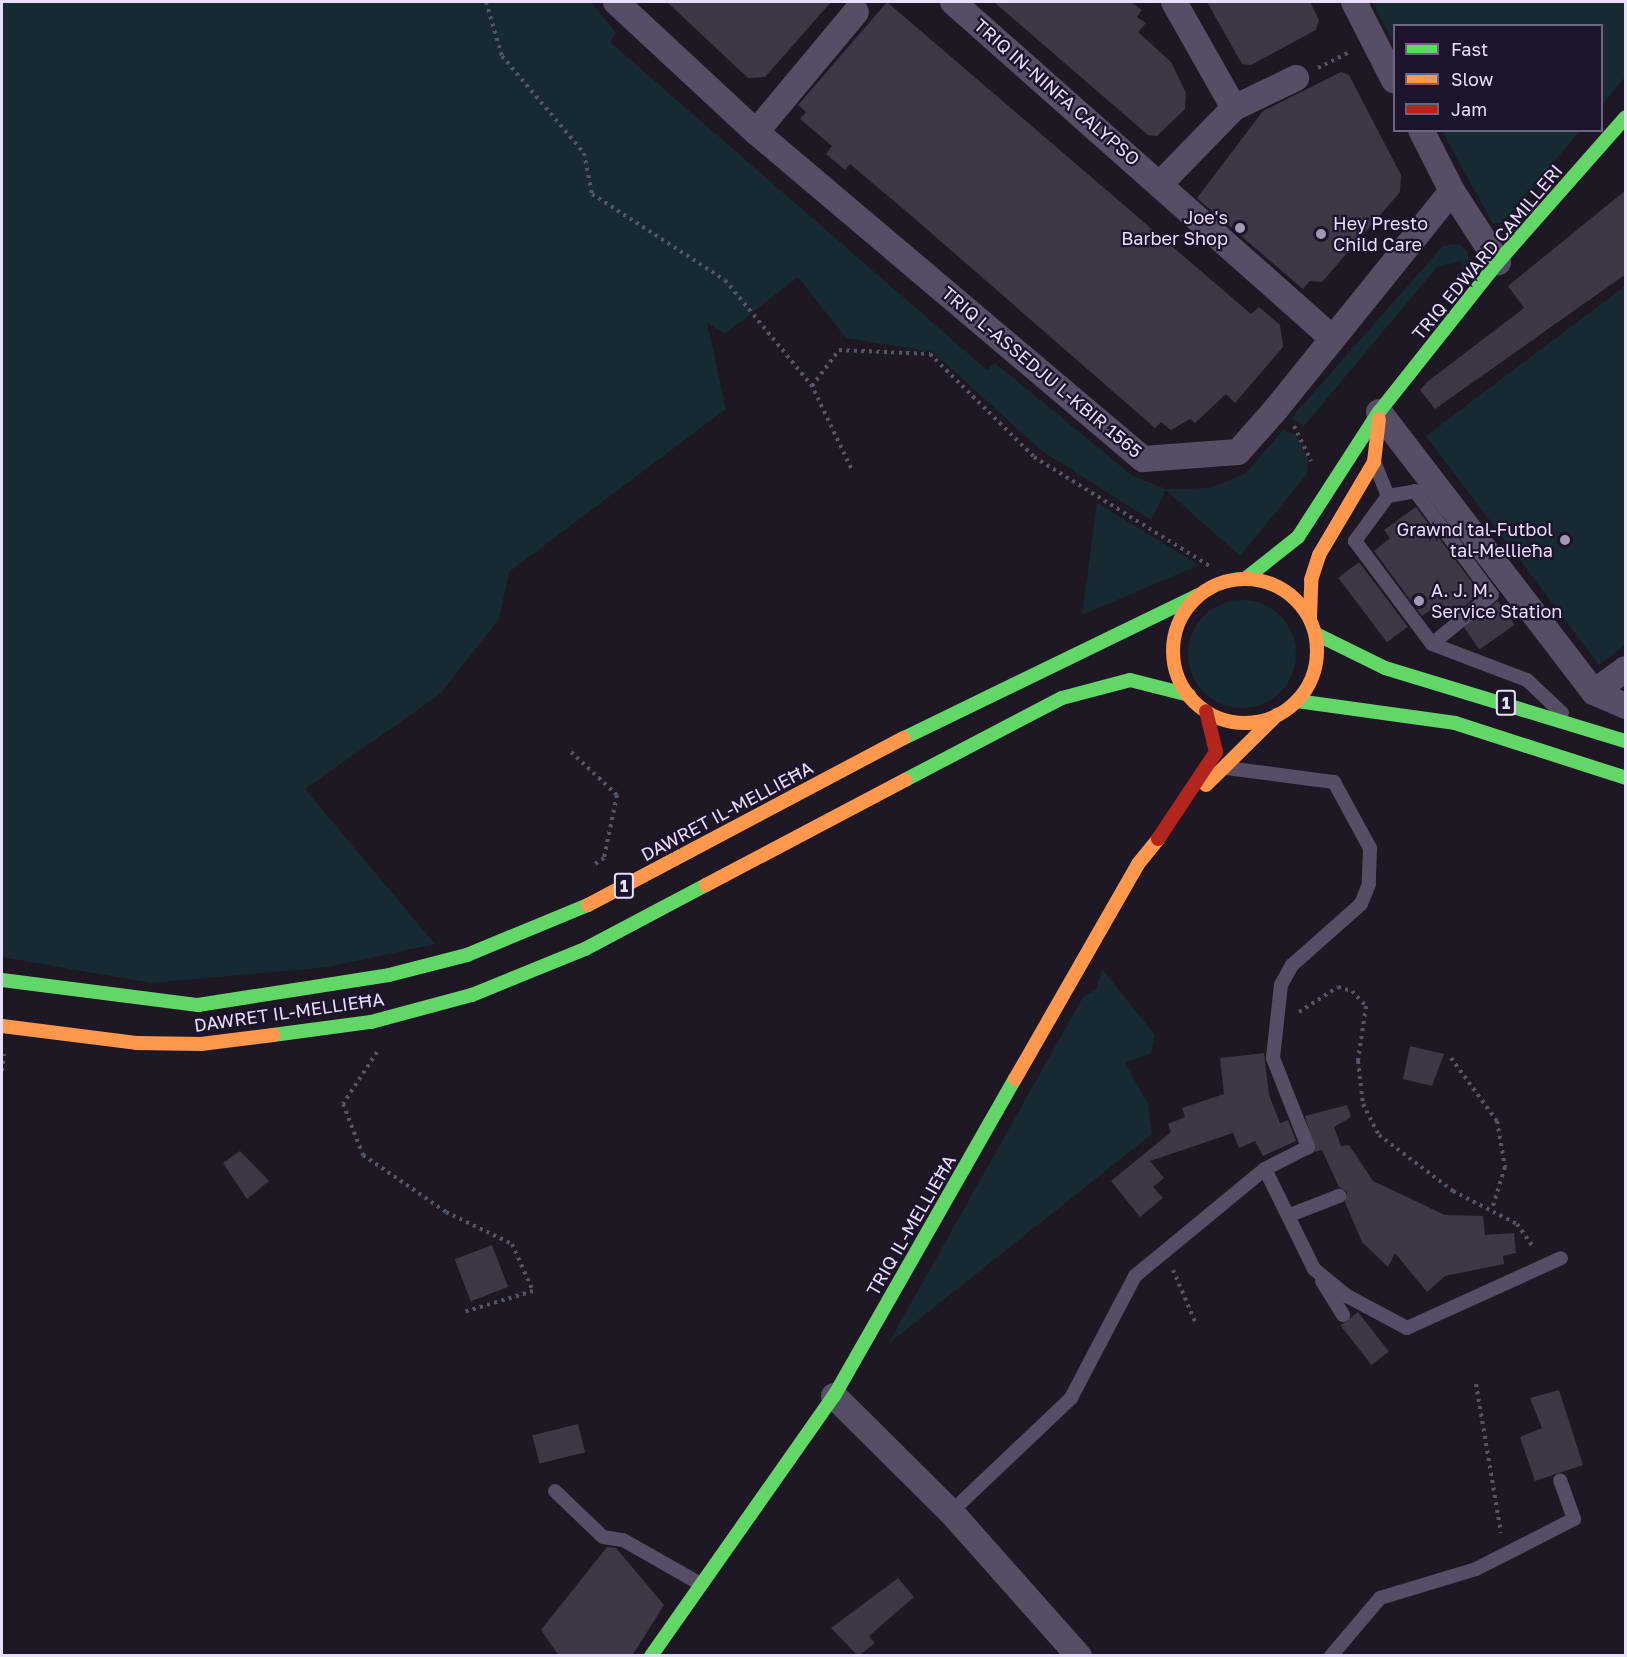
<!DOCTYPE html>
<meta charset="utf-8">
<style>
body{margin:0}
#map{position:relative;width:1627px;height:1657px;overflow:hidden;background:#1e1825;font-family:"Golos Text",sans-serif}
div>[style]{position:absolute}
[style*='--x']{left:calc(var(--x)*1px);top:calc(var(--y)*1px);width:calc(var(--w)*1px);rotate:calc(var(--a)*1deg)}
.green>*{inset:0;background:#172931}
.round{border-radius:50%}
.building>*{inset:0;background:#3d3746;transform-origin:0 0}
.path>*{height:4px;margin-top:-2px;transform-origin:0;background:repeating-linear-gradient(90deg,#515566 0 3px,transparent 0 7.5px)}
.lane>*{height:14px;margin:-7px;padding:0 7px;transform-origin:7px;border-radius:7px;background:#554e64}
.street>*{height:26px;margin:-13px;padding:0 13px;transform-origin:13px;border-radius:13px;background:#554e64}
.fast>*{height:14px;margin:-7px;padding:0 7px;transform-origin:7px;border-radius:7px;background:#63d668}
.slow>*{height:14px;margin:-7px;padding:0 7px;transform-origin:7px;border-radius:7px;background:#ff974d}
.slow>.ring{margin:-7px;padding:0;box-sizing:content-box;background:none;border:14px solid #ff974d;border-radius:50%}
.jam>*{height:14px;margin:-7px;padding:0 7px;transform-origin:7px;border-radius:7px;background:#b3261e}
.dots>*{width:16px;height:16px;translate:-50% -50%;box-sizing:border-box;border:3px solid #1d132a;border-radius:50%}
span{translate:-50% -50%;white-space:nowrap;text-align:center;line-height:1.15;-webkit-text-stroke:4.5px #1d132a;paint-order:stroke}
.shield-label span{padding:2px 4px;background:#1d132a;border:2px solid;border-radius:4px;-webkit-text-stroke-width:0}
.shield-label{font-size:16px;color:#eadefd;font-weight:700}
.street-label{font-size:18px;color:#eadefd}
.poi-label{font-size:18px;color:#eadefd}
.right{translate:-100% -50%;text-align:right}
.left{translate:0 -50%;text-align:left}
.frame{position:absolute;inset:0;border:3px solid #eadefd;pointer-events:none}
.legend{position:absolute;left:1393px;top:24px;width:210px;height:108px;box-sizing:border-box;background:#1d132a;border:2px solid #6f647e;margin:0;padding:8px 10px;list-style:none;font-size:18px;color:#eadefd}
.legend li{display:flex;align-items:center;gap:12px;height:30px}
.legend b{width:30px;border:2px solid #6f647e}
</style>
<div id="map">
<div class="green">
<i style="clip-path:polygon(2px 2px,591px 2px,616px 33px,610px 42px,987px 370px,995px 363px,1133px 476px,1166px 489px,1210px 488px,1246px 473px,1283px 430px,1296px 435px,1308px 460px,1307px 474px,1240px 556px,1166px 490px,1151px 520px,1042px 451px,933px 352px,846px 338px,798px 277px,725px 334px,707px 323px,726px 409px,509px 572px,499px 619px,440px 694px,305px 789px,435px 944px,328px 967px,151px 983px,2px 957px)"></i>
<i style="clip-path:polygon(1372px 2px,1625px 2px,1625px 77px,1602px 105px,1602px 26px,1394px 26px,1394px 43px)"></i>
<i style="clip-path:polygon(1442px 131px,1580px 131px,1502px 223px,1493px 224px)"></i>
<i style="clip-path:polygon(1459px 244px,1467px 251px,1470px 268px,1460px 280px,1462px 261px,1437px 267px,1304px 426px,1291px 418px,1443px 246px)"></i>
<i style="clip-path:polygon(1625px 286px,1625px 645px,1599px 665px,1426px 436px)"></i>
<i style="clip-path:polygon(1097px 503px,1199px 565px,1082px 615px)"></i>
<i class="round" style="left:1188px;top:600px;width:108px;height:108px"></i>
<i style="clip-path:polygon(1102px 969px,1155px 1035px,1151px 1053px,1125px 1063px,1148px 1104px,1152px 1134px,888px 1344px,1083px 997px,1096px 990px)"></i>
</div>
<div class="building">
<i style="clip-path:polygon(667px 2px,831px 2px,765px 77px,748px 78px)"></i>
<i style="clip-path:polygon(887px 2px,1251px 314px,1259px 307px,1280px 325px,1283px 347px,1235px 403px,1226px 394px,1195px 423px,1190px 419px,1171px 430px,1161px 422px,1155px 428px,914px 218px,850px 164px,845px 170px,826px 154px,832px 146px,800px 119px,806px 112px,798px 105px)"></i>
<i style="clip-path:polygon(994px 2px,1131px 2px,1142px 10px,1137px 17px,1146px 23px,1138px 32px,1171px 62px,1186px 93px,1185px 109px,1157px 136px,1148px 135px)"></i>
<i style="clip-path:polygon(1207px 2px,1310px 2px,1319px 20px,1316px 30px,1251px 65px,1242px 64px)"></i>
<i style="clip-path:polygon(1341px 72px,1349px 75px,1401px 175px,1400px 192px,1322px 282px,1310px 281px,1303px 289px,1197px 198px,1263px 111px)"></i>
<i style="clip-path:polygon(1626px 190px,1626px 274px,1435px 409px,1420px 390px,1427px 382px,1524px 308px,1508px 286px)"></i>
<i style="clip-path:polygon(1416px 507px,1480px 593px,1455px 614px,1440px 603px,1422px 616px,1374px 551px,1390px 538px,1384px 530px)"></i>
<i style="left:1359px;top:562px;width:81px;height:26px;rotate:53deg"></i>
<i style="left:1498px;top:601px;width:29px;height:43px;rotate:55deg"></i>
<i style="clip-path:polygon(1410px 1046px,1444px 1054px,1432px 1086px,1403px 1079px)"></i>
<i style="clip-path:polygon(1264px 1053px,1269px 1095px,1280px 1123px,1288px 1120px,1296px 1141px,1263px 1156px,1255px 1141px,1239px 1148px,1233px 1133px,1150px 1161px,1164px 1178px,1153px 1187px,1163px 1198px,1140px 1217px,1111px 1181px,1171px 1132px,1168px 1124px,1185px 1117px,1182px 1108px,1224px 1094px,1220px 1058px)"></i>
<i style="clip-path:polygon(1347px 1105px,1351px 1117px,1334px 1127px,1341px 1146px,1349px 1145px,1373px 1181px,1445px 1215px,1483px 1216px,1485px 1235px,1514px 1233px,1516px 1253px,1503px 1256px,1504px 1264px,1445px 1276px,1427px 1292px,1395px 1253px,1388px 1267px,1362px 1242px,1345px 1202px,1347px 1192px,1339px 1187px,1322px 1150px,1315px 1152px,1305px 1116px)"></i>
<i style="clip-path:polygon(240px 1151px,269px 1181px,247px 1199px,223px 1163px)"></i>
<i style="left:492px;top:1245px;width:45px;height:40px;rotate:69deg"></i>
<i style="left:1358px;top:1312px;width:50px;height:22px;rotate:52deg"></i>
<i style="clip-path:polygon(1559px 1390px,1583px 1465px,1535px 1481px,1520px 1437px,1542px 1428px,1530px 1398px)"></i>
<i style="left:578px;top:1424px;width:29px;height:47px;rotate:76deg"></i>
<i style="clip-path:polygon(607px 1547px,616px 1548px,664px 1605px,632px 1656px,559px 1656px,541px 1630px)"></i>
<i style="clip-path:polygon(898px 1578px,914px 1597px,869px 1636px,875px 1643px,858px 1656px,831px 1628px)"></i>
</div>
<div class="path">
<i style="--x:486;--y:2;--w:56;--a:73.5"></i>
<i style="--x:502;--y:56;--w:127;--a:49.8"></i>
<i style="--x:584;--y:153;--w:42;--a:79"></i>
<i style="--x:592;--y:194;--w:158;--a:32.9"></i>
<i style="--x:725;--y:280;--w:137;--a:50.6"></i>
<i style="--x:1318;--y:68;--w:37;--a:-27"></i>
<i style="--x:1294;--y:426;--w:39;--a:64"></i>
<i style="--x:851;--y:468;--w:91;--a:-115.4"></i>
<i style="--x:812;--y:386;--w:45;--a:-53.1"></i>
<i style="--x:839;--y:350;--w:91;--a:2.5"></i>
<i style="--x:930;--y:354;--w:146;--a:44.7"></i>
<i style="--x:1034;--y:457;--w:207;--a:31.8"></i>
<i style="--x:571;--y:752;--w:63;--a:43.1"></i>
<i style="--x:617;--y:795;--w:64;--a:101.7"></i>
<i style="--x:604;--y:858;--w:14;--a:146"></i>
<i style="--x:1299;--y:1012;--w:46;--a:-32.7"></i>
<i style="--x:1338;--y:987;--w:15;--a:16"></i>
<i style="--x:1352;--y:991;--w:21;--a:47"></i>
<i style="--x:1366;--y:1006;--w:56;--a:98.3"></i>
<i style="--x:1358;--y:1061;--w:43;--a:83.4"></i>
<i style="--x:1363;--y:1104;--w:35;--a:63"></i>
<i style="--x:1379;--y:1135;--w:93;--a:37.1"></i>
<i style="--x:1453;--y:1191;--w:72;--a:27.3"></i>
<i style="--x:1517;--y:1224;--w:29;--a:55"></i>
<i style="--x:377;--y:1052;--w:62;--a:123.2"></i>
<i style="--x:343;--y:1104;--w:55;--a:68.6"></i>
<i style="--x:363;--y:1155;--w:101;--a:34.5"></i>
<i style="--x:446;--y:1212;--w:73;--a:25.9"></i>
<i style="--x:512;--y:1244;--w:51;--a:65.9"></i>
<i style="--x:533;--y:1291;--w:72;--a:163.1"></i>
<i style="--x:1451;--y:1058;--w:78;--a:53.9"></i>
<i style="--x:1497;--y:1121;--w:47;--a:80.1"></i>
<i style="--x:1505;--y:1167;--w:44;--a:107.2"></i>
<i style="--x:2;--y:1071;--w:17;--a:-83"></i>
<i style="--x:1173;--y:1270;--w:59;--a:66.9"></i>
<i style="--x:1476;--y:1384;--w:151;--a:80.5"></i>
</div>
<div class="lane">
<i style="--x:1375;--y:464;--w:35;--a:68"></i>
<i style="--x:1388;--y:496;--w:27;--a:-10"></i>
<i style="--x:1415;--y:491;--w:129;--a:53.5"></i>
<i style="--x:1492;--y:595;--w:77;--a:140.8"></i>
<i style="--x:1388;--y:496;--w:56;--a:126.3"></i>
<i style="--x:1355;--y:541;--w:129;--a:53.2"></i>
<i style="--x:1432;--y:644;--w:102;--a:20.8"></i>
<i style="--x:1527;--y:680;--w:48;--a:43.3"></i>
<i style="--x:1227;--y:768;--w:108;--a:7.5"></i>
<i style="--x:1334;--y:782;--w:75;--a:61.4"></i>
<i style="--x:1370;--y:848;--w:36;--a:92"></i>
<i style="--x:1369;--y:884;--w:22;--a:112"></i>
<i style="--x:1361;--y:904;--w:92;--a:138.5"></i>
<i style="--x:1292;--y:965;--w:23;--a:119"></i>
<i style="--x:1281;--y:985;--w:73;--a:96.3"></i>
<i style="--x:1273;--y:1058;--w:96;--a:68.5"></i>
<i style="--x:1308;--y:1147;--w:48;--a:152.9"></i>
<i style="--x:1290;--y:1215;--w:53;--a:-21.2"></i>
<i style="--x:1322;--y:1281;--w:40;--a:58"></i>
<i style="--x:555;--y:1491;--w:66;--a:43.8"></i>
<i style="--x:603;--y:1537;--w:20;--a:9"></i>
<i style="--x:623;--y:1540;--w:87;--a:29.5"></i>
<i style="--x:951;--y:1512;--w:166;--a:-43.5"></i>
<i style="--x:1071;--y:1398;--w:138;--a:-62.3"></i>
<i style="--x:1135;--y:1276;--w:168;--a:-39.5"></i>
<i style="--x:1265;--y:1169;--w:111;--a:63.9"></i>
<i style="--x:1314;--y:1269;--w:43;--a:39.3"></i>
<i style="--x:1347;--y:1296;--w:68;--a:28.1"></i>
<i style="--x:1407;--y:1328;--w:169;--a:-24.4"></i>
<i style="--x:1331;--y:1656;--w:76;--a:-49.8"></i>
<i style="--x:1380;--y:1598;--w:100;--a:-16.8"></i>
<i style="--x:1476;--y:1569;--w:110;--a:-27"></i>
<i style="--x:1574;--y:1519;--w:41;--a:-109.7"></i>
</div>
<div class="street">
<i style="--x:616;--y:2;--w:191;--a:42.9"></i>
<i style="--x:756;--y:132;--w:507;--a:40.2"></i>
<i style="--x:1143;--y:459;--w:95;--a:-4.2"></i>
<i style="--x:1238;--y:452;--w:57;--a:-48.5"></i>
<i style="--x:1276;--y:409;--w:280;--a:-51.1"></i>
<i style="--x:1452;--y:191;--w:68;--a:-116.9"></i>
<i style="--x:953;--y:2;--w:505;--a:41.55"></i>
<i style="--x:1354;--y:2;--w:88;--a:62.9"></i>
<i style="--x:1234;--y:108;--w:69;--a:-25.8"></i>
<i style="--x:756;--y:132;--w:156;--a:-50.2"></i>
<i style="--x:1161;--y:183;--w:105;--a:-45.8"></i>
<i style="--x:1234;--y:108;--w:122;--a:-119.5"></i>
<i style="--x:1452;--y:191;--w:85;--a:57.1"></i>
<i style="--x:1379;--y:412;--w:353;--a:52.5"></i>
<i style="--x:1594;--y:692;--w:35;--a:24"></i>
<i style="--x:1594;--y:692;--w:39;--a:-36"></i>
<i style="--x:834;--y:1396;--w:165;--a:44.8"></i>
<i style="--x:951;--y:1512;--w:193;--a:48.4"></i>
</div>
<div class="fast">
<i style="--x:1245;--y:579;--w:68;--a:-38.4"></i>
<i style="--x:1298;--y:537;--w:149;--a:-57.1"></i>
<i style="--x:1379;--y:412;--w:191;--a:-51.6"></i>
<i style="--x:1498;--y:262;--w:193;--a:-48.6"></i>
<i style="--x:1316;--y:634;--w:77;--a:26.2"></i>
<i style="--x:1385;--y:668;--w:252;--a:16.9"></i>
<i style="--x:1297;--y:701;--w:160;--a:7.9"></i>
<i style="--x:1455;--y:723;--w:180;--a:17.8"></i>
<i style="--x:904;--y:738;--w:328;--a:-25.9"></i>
<i style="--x:905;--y:780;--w:177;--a:-27.6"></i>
<i style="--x:1062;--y:698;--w:70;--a:-14.8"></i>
<i style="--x:1130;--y:680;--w:61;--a:14.3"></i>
<i style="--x:2;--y:980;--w:198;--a:7.3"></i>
<i style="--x:198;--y:1005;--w:193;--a:-8.9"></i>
<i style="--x:389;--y:975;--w:81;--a:-14.4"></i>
<i style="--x:467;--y:955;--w:131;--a:-22.5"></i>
<i style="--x:273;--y:1035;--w:99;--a:-7.6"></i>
<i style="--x:371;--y:1022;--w:105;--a:-15"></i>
<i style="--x:472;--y:995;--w:122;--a:-22.2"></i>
<i style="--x:585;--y:949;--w:137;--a:-27.9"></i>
<i style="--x:651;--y:1656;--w:318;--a:-54.9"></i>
<i style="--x:834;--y:1396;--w:365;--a:-60.3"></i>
</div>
<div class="slow">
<i class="ring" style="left:1173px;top:579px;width:130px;height:130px"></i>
<i style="--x:1310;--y:618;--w:38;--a:-88"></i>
<i style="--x:1311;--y:580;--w:26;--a:-72"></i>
<i style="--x:1319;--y:555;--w:108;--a:-59.4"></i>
<i style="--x:1374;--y:462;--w:43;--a:-83.4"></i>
<i style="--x:1206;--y:785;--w:100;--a:-44.6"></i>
<i style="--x:706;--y:885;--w:225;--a:-27.8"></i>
<i style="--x:588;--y:905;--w:357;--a:-27.9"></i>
<i style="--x:2;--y:1026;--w:135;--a:7.2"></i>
<i style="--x:136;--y:1043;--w:65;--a:0.9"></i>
<i style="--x:201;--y:1044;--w:73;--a:-7.1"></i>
<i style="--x:1015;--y:1079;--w:248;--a:-60.2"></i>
<i style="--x:1138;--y:864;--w:32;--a:-51"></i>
</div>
<div class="jam">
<i style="--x:1158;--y:839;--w:105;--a:-56.3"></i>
<i style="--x:1216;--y:752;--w:42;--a:-103.7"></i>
</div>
<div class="dots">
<i style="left:1240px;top:228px;background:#a399b1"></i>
<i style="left:1321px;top:234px;background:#a399b1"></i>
<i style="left:1565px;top:540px;background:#a399b1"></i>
<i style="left:1419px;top:601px;background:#a399b1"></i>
</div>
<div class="shield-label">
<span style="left:1506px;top:703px">1</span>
<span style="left:624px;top:886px">1</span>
</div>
<div class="street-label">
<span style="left:1057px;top:92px;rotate:41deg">TRIQ IN-NINFA CALYPSO</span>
<span style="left:1487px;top:252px;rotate:-50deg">TRIQ EDWARD CAMILLERI</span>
<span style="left:1042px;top:372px;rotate:40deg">TRIQ L-ASSEDJU L-KBIR 1565</span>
<span style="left:727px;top:811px;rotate:-28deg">DAWRET IL-MELLIEĦA</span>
<span style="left:289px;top:1012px;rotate:-8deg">DAWRET IL-MELLIEĦA</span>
<span style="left:911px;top:1225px;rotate:-60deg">TRIQ IL-MELLIEĦA</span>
</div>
<div class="poi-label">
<span class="right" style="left:1228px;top:228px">Joe's<br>Barber Shop</span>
<span class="left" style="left:1333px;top:234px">Hey Presto<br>Child Care</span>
<span class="right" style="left:1553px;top:540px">Grawnd tal-Futbol<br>tal-Mellieħa</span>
<span class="left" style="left:1431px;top:601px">A. J. M.<br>Service Station</span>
</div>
<div class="frame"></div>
<ul class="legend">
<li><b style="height:8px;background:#63d668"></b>Fast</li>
<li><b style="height:8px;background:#ff974d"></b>Slow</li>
<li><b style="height:8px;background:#b3261e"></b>Jam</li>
</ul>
</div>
